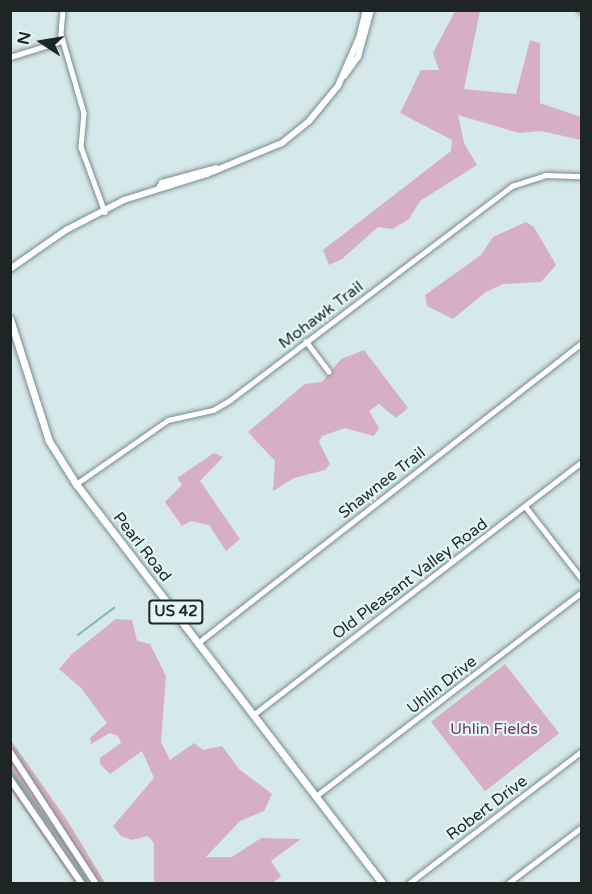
<!DOCTYPE html>
<style>
body{margin:0}
#map{position:relative;width:592px;height:894px;overflow:hidden;background:#d6e9ea;font-family:"Varela Round",sans-serif}
div>[style]{position:absolute}
[style*='--x']{left:calc(var(--x)*1px);top:calc(var(--y)*1px);width:calc(var(--w)*1px);rotate:calc(var(--a)*1deg)}
.green>*{inset:0;background:#d7afc4;transform-origin:0 0}
.stream>*{height:1.5px;margin:-0.75px;padding:0 0.75px;transform-origin:0.75px;border-radius:0.75px;background:#82b6b8}
.roads{filter:drop-shadow(0 0 2px #798b8c) drop-shadow(0 0 2px #798b8c)}
.street>*{height:4.5px;margin:-2.25px;padding:0 2.25px;transform-origin:2.25px;border-radius:2.25px;background:#fff}
.secondary>*{height:6px;margin:-3px;padding:0 3px;transform-origin:3px;border-radius:3px;background:#fff}
.primary>*{height:7px;margin:-3.5px;padding:0 3.5px;transform-origin:3.5px;border-radius:3.5px;background:#fff}
span{translate:-50% -50%;white-space:nowrap;text-align:center;line-height:1.15;-webkit-text-stroke:4.5px #e3f7f8;paint-order:stroke}
.shield-label span{padding:2px 4px;background:#e3f7f8;border:2px solid;border-radius:4px;-webkit-text-stroke-width:0}
.shield-label{font-size:15px;color:#1d2525;font-weight:700}
.street-label{font-size:16px;color:#1d2525}
.park-label{font-size:16px;color:#6f3b59}
.frame{position:absolute;inset:0;border:12px solid #1d2525;pointer-events:none}
.north{position:absolute;left:12px;top:12px;width:60px;height:60px;-webkit-text-stroke:4px #e3f7f8;paint-order:stroke;rotate:282deg;font-size:16px;font-weight:700;line-height:24px;text-align:center;color:#1d2525}
.north::after{content:'';display:block;margin:auto;width:21px;height:27px;background:#1d2525;clip-path:polygon(50% 0,100% 100%,50% 72%,0 100%)}
</style>
<div id="map">
<div class="green">
<i style="clip-path:polygon(455px 11px,480px 11px,464px 89px,516px 94px,530px 40px,540px 43px,540px 103px,581px 117px,581px 140px,541px 131px,519px 133px,458px 115px,464px 143px,477px 165px,420px 201px,409px 219px,393px 229px,378px 227px,342px 259px,329px 265px,323px 250px,451px 151px,452px 140px,400px 113px,421px 70px,439px 70px,433px 53px)"></i>
<i style="clip-path:polygon(526px 222px,534px 227px,556px 265px,541px 282px,503px 284px,486px 292px,453px 319px,427px 306px,425px 295px,481px 255px,493px 237px)"></i>
<i style="clip-path:polygon(364px 350px,408px 408px,396px 418px,379px 404px,369px 411px,379px 428px,374px 436px,345px 428px,322px 436px,319px 442px,330px 464px,325px 470px,294px 478px,273px 491px,275px 461px,248px 432px,305px 384px,322px 382px,341px 359px)"></i>
<i style="clip-path:polygon(214px 453px,223px 457px,200px 481px,240px 539px,226px 551px,209px 525px,191px 521px,182px 526px,165px 502px,182px 485px,177px 478px)"></i>
<i style="clip-path:polygon(116px 619px,132px 620px,137px 641px,150px 644px,166px 676px,161px 742px,170px 760px,194px 743px,203px 750px,222px 746px,239px 769px,272px 794px,264px 811px,240px 821px,206px 857px,232px 857px,261px 838px,301px 839px,271px 861px,281px 876px,273px 883px,154px 883px,154px 843px,148px 836px,132px 840px,121px 836px,113px 826px,154px 778px,142px 751px,110px 774px,100px 764px,100px 758px,121px 743px,118px 736px,110px 733px,91px 744px,90px 738px,107px 723px,81px 688px,59px 669px,72px 654px)"></i>
<i style="left:505px;top:664px;width:88px;height:94px;rotate:52deg"></i>
<i style="clip-path:polygon(10px 739px,69px 823px,105px 883px,75px 883px,11px 790px)"></i>
</div>
<div class="stream">
<i style="--x:78;--y:635;--w:45;--a:-36.9"></i>
<i style="--x:10;--y:769;--w:107;--a:54.1"></i>
<i style="--x:73;--y:856;--w:32;--a:62"></i>
</div>
<div class="roads">
<div class="street">
<i style="--x:63;--y:10;--w:24;--a:95"></i>
<i style="--x:61;--y:34;--w:82;--a:73.8"></i>
<i style="--x:84;--y:113;--w:34;--a:95"></i>
<i style="--x:81;--y:147;--w:69;--a:69.7"></i>
<i style="--x:10;--y:57;--w:54;--a:-17.1"></i>
<i style="--x:306;--y:341;--w:38;--a:53"></i>
<i style="--x:76;--y:484;--w:112;--a:-34.8"></i>
<i style="--x:168;--y:420;--w:46;--a:-12.5"></i>
<i style="--x:213;--y:410;--w:20;--a:-30"></i>
<i style="--x:230;--y:400;--w:354;--a:-37.2"></i>
<i style="--x:512;--y:186;--w:35;--a:-18"></i>
<i style="--x:545;--y:175;--w:37;--a:2"></i>
<i style="--x:525;--y:506;--w:93;--a:52"></i>
<i style="--x:199;--y:642;--w:486;--a:-38"></i>
<i style="--x:253;--y:715;--w:415;--a:-37.6"></i>
<i style="--x:316;--y:796;--w:335;--a:-37.5"></i>
<i style="--x:408;--y:884;--w:219;--a:-37.4"></i>
<i style="--x:507;--y:884;--w:94;--a:-37.2"></i>
</div>
<div class="secondary">
<i style="--x:581;--y:10;--w:1;--a:45"></i>
<i style="--x:344;--y:76;--w:24;--a:-54"></i>
<i style="--x:358;--y:57;--w:49;--a:-74.5"></i>
<i style="--x:159;--y:188;--w:6;--a:-59"></i>
<i style="--x:162;--y:183;--w:56;--a:-15.5"></i>
<i style="--x:10;--y:269;--w:68;--a:-34.9"></i>
<i style="--x:66;--y:230;--w:65;--a:-27.3"></i>
<i style="--x:124;--y:200;--w:87;--a:-17.4"></i>
<i style="--x:207;--y:174;--w:81;--a:-22.5"></i>
<i style="--x:282;--y:143;--w:35;--a:-39"></i>
<i style="--x:309;--y:121;--w:45;--a:-50.4"></i>
<i style="--x:338;--y:86;--w:52;--a:-66.4"></i>
<i style="--x:359;--y:38;--w:29;--a:-76"></i>
<i style="--x:10;--y:752;--w:158;--a:56.9"></i>
<i style="--x:10;--y:779;--w:127;--a:55.6"></i>
</div>
<div class="primary">
<i style="--x:10;--y:319;--w:128;--a:72.3"></i>
<i style="--x:49;--y:441;--w:51;--a:57.9"></i>
<i style="--x:76;--y:484;--w:504;--a:52.49"></i>
</div>
</div>
<div class="shield-label">
<span style="left:176px;top:612px">US 42</span>
</div>
<div class="street-label">
<span style="left:321px;top:315px;rotate:-37deg">Mohawk Trail</span>
<span style="left:382px;top:483px;rotate:-38deg">Shawnee Trail</span>
<span style="left:142px;top:547px;rotate:52deg">Pearl Road</span>
<span style="left:410px;top:579px;rotate:-37deg">Old Pleasant Valley Road</span>
<span style="left:442px;top:685px;rotate:-38deg">Uhlin Drive</span>
<span style="left:487px;top:808px;rotate:-37deg">Robert Drive</span>
</div>
<div class="park-label">
<span style="left:494px;top:729px">Uhlin Fields</span>
</div>
<div class="frame"></div>
<div class="north">N</div>
</div>
